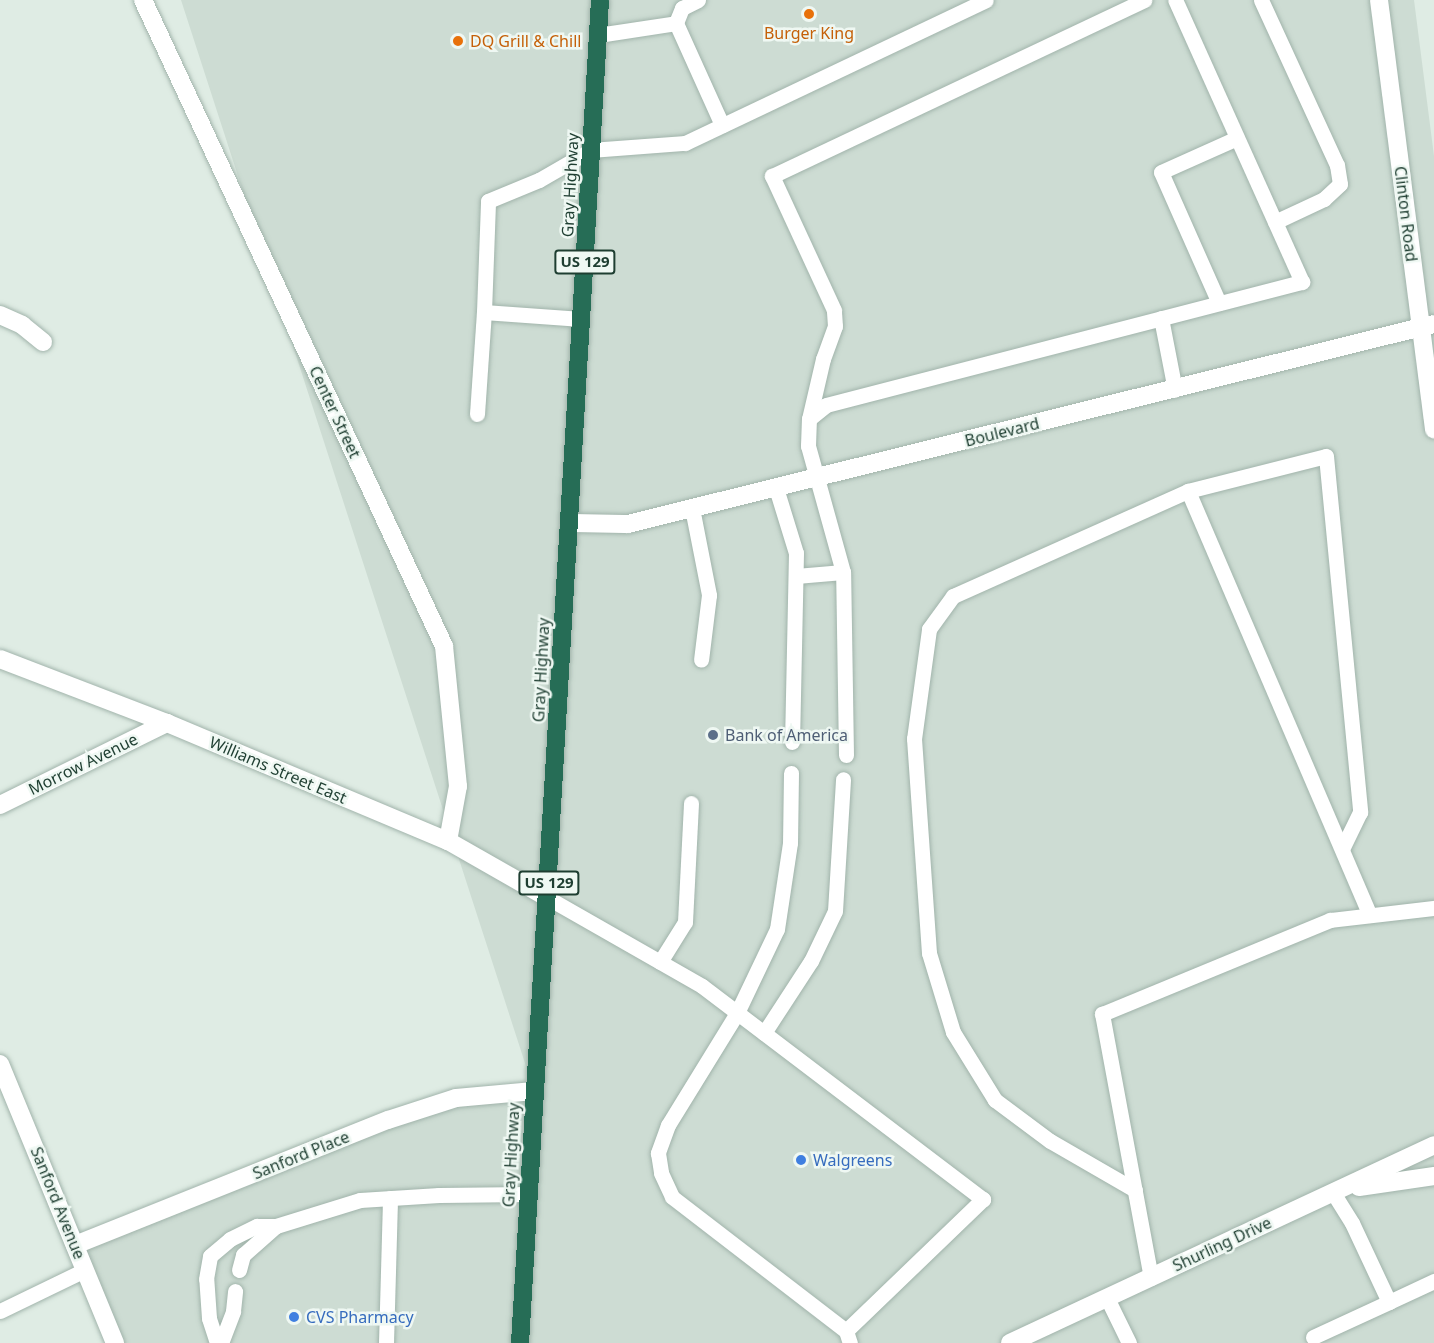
<!DOCTYPE html>
<style>
body{margin:0}
#map{position:relative;width:1434px;height:1343px;overflow:hidden;background:#dfece4;font-family:"Noto Sans",sans-serif}
div>[style]{position:absolute}
[style*='--x']{left:calc(var(--x)*1px);top:calc(var(--y)*1px);width:calc(var(--w)*1px);rotate:calc(var(--a)*1deg)}
.built>*{inset:0;background:#cddcd3}
.roads{filter:drop-shadow(0 0 2px #a1b4ab) drop-shadow(0 0 2px #a1b4ab)}
.lane>*{height:15px;margin:-7.5px;padding:0 7.5px;transform-origin:7.5px;border-radius:7.5px;background:#fff}
.street>*{height:18px;margin:-9px;padding:0 9px;transform-origin:9px;border-radius:9px;background:#fff}
.secondary>*{height:18px;margin:-9px;padding:0 9px;transform-origin:9px;border-radius:9px;background:#fff}
.highway>*{height:18px;margin:-9px;padding:0 9px;transform-origin:9px;border-radius:9px;background:#266d56}
.dots>*{width:16px;height:16px;translate:-50% -50%;box-sizing:border-box;border:3px solid #eff8f3;border-radius:50%}
span{translate:-50% -50%;white-space:nowrap;text-align:center;line-height:1.15;-webkit-text-stroke:5px #eff8f3;paint-order:stroke}
.shield-label span{padding:2px 4px;background:#eff8f3;border:2px solid;border-radius:4px;-webkit-text-stroke-width:0}
.shield-label{font-size:15px;color:#1e3e31;font-weight:700}
.food-label{font-size:16px;color:#c56008}
.left{translate:0 -50%;text-align:left}
.street-label{font-size:16px;color:#1e3e31}
.service-label{font-size:16px;color:#4e5e75}
.shop-label{font-size:16px;color:#366cbe}
</style>
<div id="map">
<div class="built">
<i style="clip-path:polygon(181px 0,1414px 0,1434px 156px,1434px 1343px,115px 1343px,75px 1245px,388px 1120px,534px 1091px)"></i>
</div>
<div class="roads">
<div class="lane">
<i style="--x:698;--y:0;--w:18;--a:153"></i>
<i style="--x:682;--y:8;--w:16;--a:112"></i>
<i style="--x:676;--y:23;--w:112;--a:65.7"></i>
<i style="--x:1261;--y:0;--w:182;--a:65.3"></i>
<i style="--x:1337;--y:165;--w:19;--a:81"></i>
<i style="--x:1340;--y:184;--w:22;--a:137"></i>
<i style="--x:1324;--y:199;--w:54;--a:154.9"></i>
<i style="--x:598;--y:35;--w:79;--a:-8.7"></i>
<i style="--x:1219;--y:303;--w:143;--a:-113.9"></i>
<i style="--x:1161;--y:172;--w:83;--a:-24.1"></i>
<i style="--x:1161;--y:318;--w:73;--a:79"></i>
<i style="--x:581;--y:319;--w:97;--a:-175.9"></i>
<i style="--x:484;--y:312;--w:111;--a:-87.9"></i>
<i style="--x:488;--y:201;--w:55;--a:-22.4"></i>
<i style="--x:539;--y:180;--w:60;--a:-30"></i>
<i style="--x:591;--y:150;--w:94;--a:-4.3"></i>
<i style="--x:685;--y:143;--w:333;--a:-25.4"></i>
<i style="--x:477;--y:414;--w:102;--a:-86.1"></i>
<i style="--x:809;--y:419;--w:22;--a:-39"></i>
<i style="--x:826;--y:405;--w:492;--a:-14.5"></i>
<i style="--x:1302;--y:282;--w:309;--a:-114.2"></i>
<i style="--x:776;--y:488;--w:68;--a:72.9"></i>
<i style="--x:796;--y:553;--w:189;--a:91.2"></i>
<i style="--x:1188;--y:491;--w:142;--a:-14.2"></i>
<i style="--x:1326;--y:456;--w:358;--a:84.5"></i>
<i style="--x:1360;--y:812;--w:41;--a:115.9"></i>
<i style="--x:692;--y:508;--w:89;--a:78.9"></i>
<i style="--x:709;--y:595;--w:65;--a:97"></i>
<i style="--x:796;--y:576;--w:47;--a:-4.9"></i>
<i style="--x:846;--y:755;--w:183;--a:-90.9"></i>
<i style="--x:843;--y:572;--w:131;--a:-105.5"></i>
<i style="--x:808;--y:446;--w:27;--a:-88"></i>
<i style="--x:809;--y:419;--w:62;--a:-76.9"></i>
<i style="--x:823;--y:359;--w:35;--a:-70"></i>
<i style="--x:835;--y:326;--w:16;--a:-94"></i>
<i style="--x:834;--y:310;--w:148;--a:-114.8"></i>
<i style="--x:772;--y:176;--w:412;--a:-25.3"></i>
<i style="--x:791;--y:773;--w:70;--a:90.8"></i>
<i style="--x:790;--y:843;--w:87;--a:98.6"></i>
<i style="--x:777;--y:929;--w:93;--a:115.5"></i>
<i style="--x:737;--y:1013;--w:132;--a:121.6"></i>
<i style="--x:668;--y:1125;--w:30;--a:110"></i>
<i style="--x:658;--y:1153;--w:20;--a:81"></i>
<i style="--x:661;--y:1173;--w:26;--a:65"></i>
<i style="--x:672;--y:1197;--w:220;--a:37.6"></i>
<i style="--x:548;--y:898;--w:177;--a:29.7"></i>
<i style="--x:702;--y:986;--w:353;--a:37.2"></i>
<i style="--x:983;--y:1199;--w:190;--a:136.1"></i>
<i style="--x:846;--y:1331;--w:13;--a:72"></i>
<i style="--x:660;--y:962;--w:47;--a:-58"></i>
<i style="--x:685;--y:922;--w:119;--a:-87.1"></i>
<i style="--x:764;--y:1033;--w:86;--a:-56.9"></i>
<i style="--x:811;--y:961;--w:55;--a:-64.4"></i>
<i style="--x:835;--y:911;--w:132;--a:-86.5"></i>
<i style="--x:1135;--y:1190;--w:98;--a:-150"></i>
<i style="--x:1050;--y:1141;--w:69;--a:-143.3"></i>
<i style="--x:995;--y:1100;--w:80;--a:-121.7"></i>
<i style="--x:953;--y:1032;--w:83;--a:-106.9"></i>
<i style="--x:929;--y:953;--w:215;--a:-94"></i>
<i style="--x:914;--y:739;--w:111;--a:-82.2"></i>
<i style="--x:929;--y:629;--w:41;--a:-54"></i>
<i style="--x:953;--y:596;--w:257;--a:-24.1"></i>
<i style="--x:1188;--y:491;--w:461;--a:66.8"></i>
<i style="--x:239;--y:1270;--w:16;--a:-75"></i>
<i style="--x:243;--y:1255;--w:44;--a:-41.3"></i>
<i style="--x:276;--y:1226;--w:88;--a:-17.2"></i>
<i style="--x:360;--y:1200;--w:79;--a:-3.6"></i>
<i style="--x:439;--y:1195;--w:89;--a:-0.6"></i>
<i style="--x:1151;--y:1278;--w:269;--a:-100.5"></i>
<i style="--x:1102;--y:1014;--w:247;--a:-22.4"></i>
<i style="--x:1330;--y:920;--w:105;--a:-6.6"></i>
<i style="--x:1107;--y:1298;--w:50;--a:63.9"></i>
<i style="--x:1389;--y:1302;--w:50;--a:-25"></i>
<i style="--x:0;--y:1311;--w:94;--a:-25.8"></i>
<i style="--x:1313;--y:1337;--w:84;--a:-24.7"></i>
<i style="--x:1389;--y:1302;--w:87;--a:-115.1"></i>
<i style="--x:1352;--y:1223;--w:36;--a:-122"></i>
<i style="--x:217;--y:1343;--w:26;--a:-108"></i>
<i style="--x:209;--y:1318;--w:39;--a:-94"></i>
<i style="--x:206;--y:1279;--w:23;--a:-80"></i>
<i style="--x:210;--y:1256;--w:26;--a:-40"></i>
<i style="--x:230;--y:1239;--w:30;--a:-26"></i>
<i style="--x:257;--y:1226;--w:19;--a:0"></i>
<i style="--x:221;--y:1343;--w:34;--a:-69"></i>
<i style="--x:233;--y:1311;--w:20;--a:-84"></i>
<i style="--x:386;--y:1343;--w:145;--a:-88.4"></i>
</div>
<div class="street">
<i style="--x:143;--y:0;--w:713;--a:65.02"></i>
<i style="--x:444;--y:646;--w:141;--a:84.3"></i>
<i style="--x:458;--y:786;--w:56;--a:100.3"></i>
<i style="--x:0;--y:315;--w:24;--a:24"></i>
<i style="--x:22;--y:325;--w:27;--a:39"></i>
<i style="--x:569;--y:523;--w:59;--a:1"></i>
<i style="--x:628;--y:524;--w:830;--a:-13.94"></i>
<i style="--x:0;--y:659;--w:179;--a:21"></i>
<i style="--x:167;--y:723;--w:305;--a:22.8"></i>
<i style="--x:448;--y:841;--w:115;--a:29.7"></i>
<i style="--x:0;--y:805;--w:186;--a:-26.2"></i>
<i style="--x:0;--y:1064;--w:302;--a:67.6"></i>
<i style="--x:75;--y:1245;--w:337;--a:-21.8"></i>
<i style="--x:388;--y:1120;--w:71;--a:-17.9"></i>
<i style="--x:456;--y:1098;--w:78;--a:-5.1"></i>
</div>
<div class="secondary">
<i style="--x:1379;--y:0;--w:433;--a:82.7"></i>
<i style="--x:1359;--y:1187;--w:76;--a:-8.3"></i>
<i style="--x:1010;--y:1343;--w:468;--a:-25"></i>
</div>
<div class="highway">
<i style="--x:520;--y:1343;--w:1345;--a:-86.59"></i>
</div>
</div>
<div class="dots">
<i style="left:809px;top:14px;background:#e8710a"></i>
<i style="left:458px;top:41px;background:#e8710a"></i>
<i style="left:713px;top:735px;background:#5c6f8a"></i>
<i style="left:801px;top:1160px;background:#3f7fe0"></i>
<i style="left:294px;top:1317px;background:#3f7fe0"></i>
</div>
<div class="shield-label">
<span style="left:585px;top:262px">US 129</span>
<span style="left:549px;top:883px">US 129</span>
</div>
<div class="food-label">
<span style="left:809px;top:33px">Burger King</span>
<span class="left" style="left:470px;top:41px">DQ Grill &amp; Chill</span>
</div>
<div class="street-label">
<span style="left:570px;top:185px;rotate:-87deg">Gray Highway</span>
<span style="left:1406px;top:214px;rotate:83deg">Clinton Road</span>
<span style="left:335px;top:412px;rotate:65deg">Center Street</span>
<span style="left:1002px;top:432px;rotate:-14deg">Boulevard</span>
<span style="left:541px;top:670px;rotate:-87deg">Gray Highway</span>
<span style="left:83px;top:764px;rotate:-26deg">Morrow Avenue</span>
<span style="left:278px;top:770px;rotate:23deg">Williams Street East</span>
<span style="left:301px;top:1155px;rotate:-22deg">Sanford Place</span>
<span style="left:511px;top:1155px;rotate:-87deg">Gray Highway</span>
<span style="left:58px;top:1203px;rotate:68deg">Sanford Avenue</span>
<span style="left:1222px;top:1244px;rotate:-25deg">Shurling Drive</span>
</div>
<div class="service-label">
<span class="left" style="left:725px;top:735px">Bank of America</span>
</div>
<div class="shop-label">
<span class="left" style="left:813px;top:1160px">Walgreens</span>
<span class="left" style="left:306px;top:1317px">CVS Pharmacy</span>
</div>
</div>
